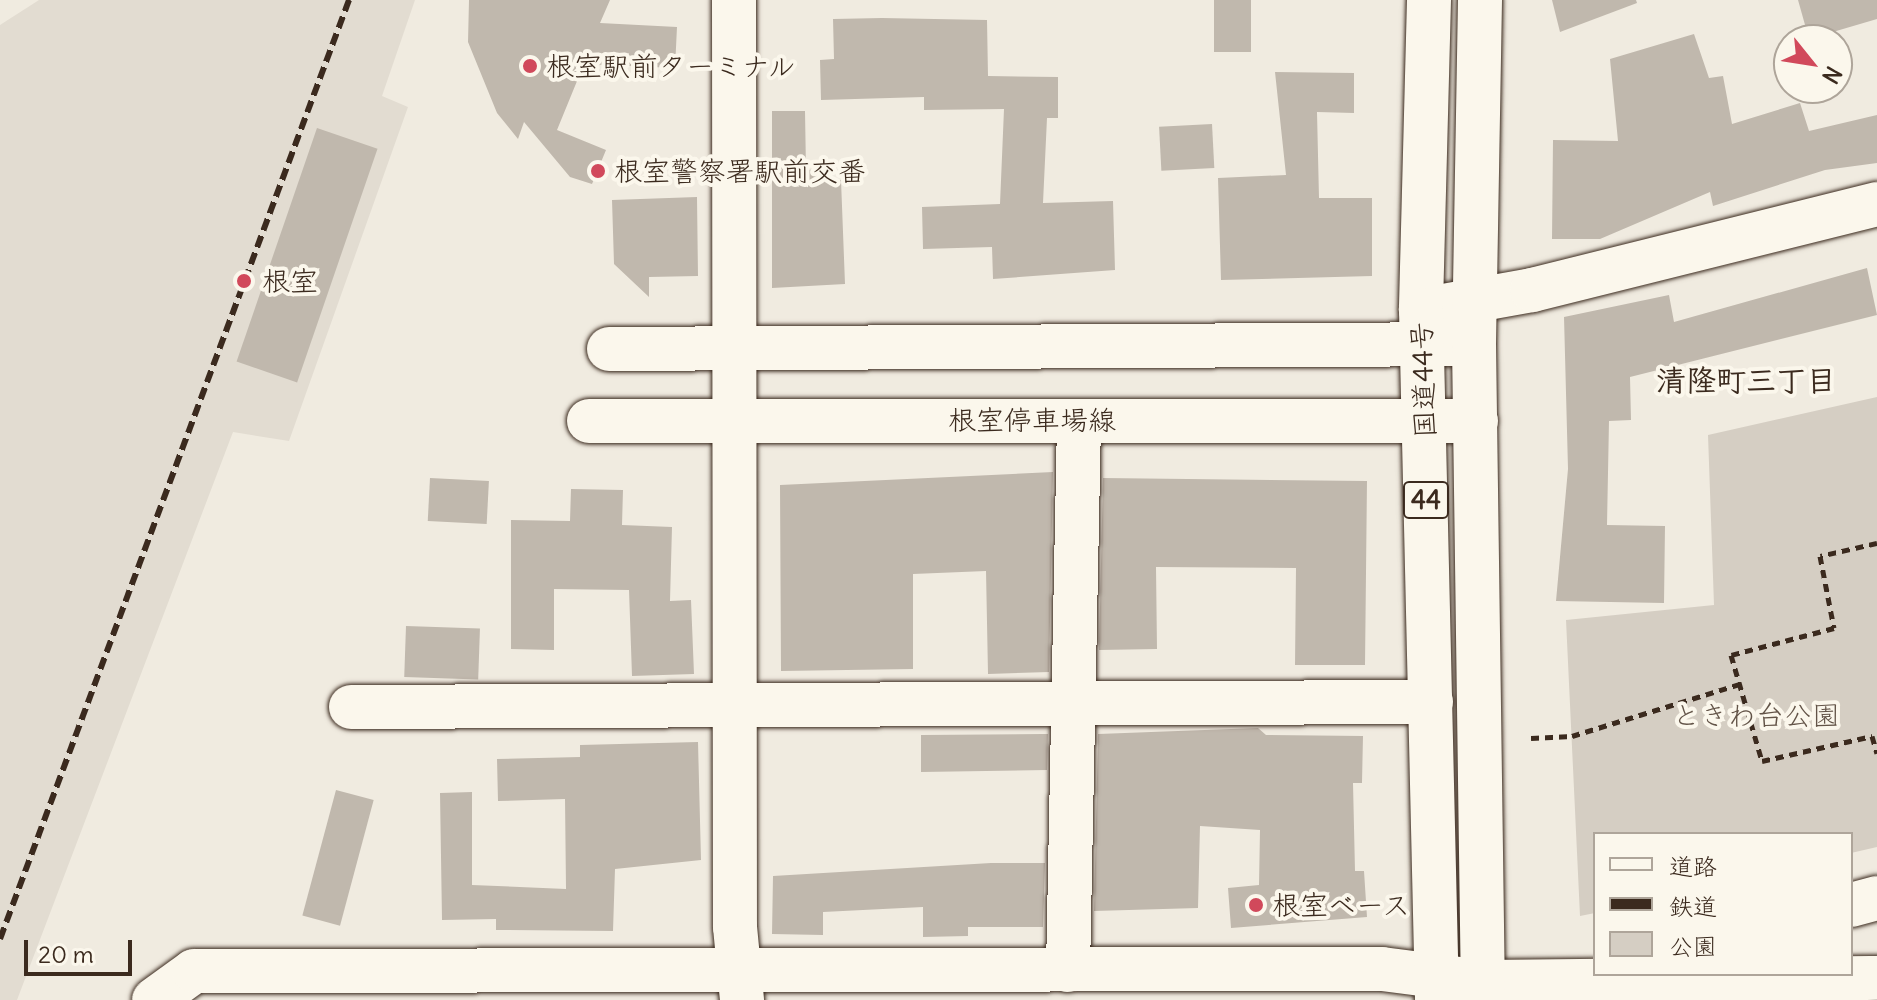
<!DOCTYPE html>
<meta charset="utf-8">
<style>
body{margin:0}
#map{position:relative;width:1877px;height:1000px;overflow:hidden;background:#f0ebe0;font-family:Delius,"Klee One",sans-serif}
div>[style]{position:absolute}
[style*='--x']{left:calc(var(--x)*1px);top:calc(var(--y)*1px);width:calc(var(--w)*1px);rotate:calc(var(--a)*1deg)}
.built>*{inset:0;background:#e2dcd1}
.green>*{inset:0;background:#d5cec3}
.building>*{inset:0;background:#c0b8ad;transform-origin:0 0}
.path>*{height:5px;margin-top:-2.5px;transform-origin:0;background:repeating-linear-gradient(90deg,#3b2a1e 0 8px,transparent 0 14px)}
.roads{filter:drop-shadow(0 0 2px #3b2a1e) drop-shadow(0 0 2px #3b2a1e)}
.street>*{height:44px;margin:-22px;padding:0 22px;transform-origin:22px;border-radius:22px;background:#fbf7ec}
.secondary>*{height:44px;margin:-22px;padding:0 22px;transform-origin:22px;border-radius:22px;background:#fbf7ec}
.highway>*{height:44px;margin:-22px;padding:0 22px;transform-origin:22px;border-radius:22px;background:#fbf7ec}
.rail>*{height:6px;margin-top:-3px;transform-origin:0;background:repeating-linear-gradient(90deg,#3b2a1e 0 12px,transparent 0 18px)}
.dots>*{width:22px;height:22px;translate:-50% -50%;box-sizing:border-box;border:4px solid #fbf7ec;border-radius:50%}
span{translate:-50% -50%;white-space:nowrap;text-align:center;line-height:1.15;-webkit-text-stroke:8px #fbf7ec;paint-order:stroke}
.shield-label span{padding:2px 6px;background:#fbf7ec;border:2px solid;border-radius:6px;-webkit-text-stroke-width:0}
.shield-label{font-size:26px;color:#3b2a1e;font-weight:700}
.poi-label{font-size:28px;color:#3b2a1e}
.left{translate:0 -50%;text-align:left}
.street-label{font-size:28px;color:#3b2a1e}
.park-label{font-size:28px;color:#625347}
.neighbourhood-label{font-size:30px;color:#3b2a1e;font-weight:700}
.legend{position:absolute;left:1593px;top:832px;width:260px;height:144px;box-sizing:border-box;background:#fbf7ec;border:2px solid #aea59a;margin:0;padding:10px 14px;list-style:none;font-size:24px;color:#3b2a1e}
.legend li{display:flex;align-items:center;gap:16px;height:40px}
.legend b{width:40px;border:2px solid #aea59a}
.north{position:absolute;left:1773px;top:24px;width:80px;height:80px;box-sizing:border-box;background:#fbf7ec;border:2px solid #aea59a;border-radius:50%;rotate:120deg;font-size:22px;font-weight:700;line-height:32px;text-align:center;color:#3b2a1e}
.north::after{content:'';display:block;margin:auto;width:28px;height:36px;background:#d1495b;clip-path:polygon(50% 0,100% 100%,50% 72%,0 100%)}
.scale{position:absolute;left:24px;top:940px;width:108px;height:36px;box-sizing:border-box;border:4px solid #3b2a1e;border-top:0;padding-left:10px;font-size:24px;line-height:28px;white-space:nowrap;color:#3b2a1e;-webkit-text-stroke:6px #fbf7ec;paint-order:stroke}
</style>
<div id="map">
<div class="built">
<i style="clip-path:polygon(39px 0,415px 0,382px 96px,408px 107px,289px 441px,233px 432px,17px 1000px,0 1000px,0 25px)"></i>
</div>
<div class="green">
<i style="clip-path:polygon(1877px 397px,1877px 847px,1851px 853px,1851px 834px,1595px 834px,1595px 913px,1580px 916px,1566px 620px,1714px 605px,1708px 435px)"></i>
</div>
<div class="building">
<i style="clip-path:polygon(469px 0,610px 0,600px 23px,677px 27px,675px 68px,584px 64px,557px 130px,606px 150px,592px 184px,570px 177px,524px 122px,518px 139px,497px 113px,468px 42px)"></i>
<i style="left:1214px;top:0;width:37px;height:52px"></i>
<i style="clip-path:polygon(1552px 0,1636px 0,1637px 3px,1560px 32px)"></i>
<i style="clip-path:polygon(1798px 0,1877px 0,1877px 19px,1809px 39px)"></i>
<i style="clip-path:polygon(882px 18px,987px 20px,988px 76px,1058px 77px,1058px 118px,1047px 118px,1043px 203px,1113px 201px,1115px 270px,993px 279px,992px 247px,923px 249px,922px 207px,1000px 204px,1004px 109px,924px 110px,924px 97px,821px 100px,820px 60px,834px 59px,833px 19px)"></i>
<i style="clip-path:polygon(1694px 34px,1709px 78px,1723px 76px,1732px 124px,1800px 103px,1809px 131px,1877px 115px,1877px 163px,1825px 170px,1713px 206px,1710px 192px,1600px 239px,1552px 239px,1553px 140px,1618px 141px,1610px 59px)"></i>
<i style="clip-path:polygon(1275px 72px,1354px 73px,1354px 113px,1317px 112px,1319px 198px,1372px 198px,1372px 276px,1221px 280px,1218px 178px,1286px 175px)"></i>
<i style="clip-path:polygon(772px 111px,805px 111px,806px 170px,821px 169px,821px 181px,841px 180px,845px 284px,772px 288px)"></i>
<i style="left:1212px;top:124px;width:44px;height:53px;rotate:87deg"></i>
<i style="left:317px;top:128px;width:64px;height:247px;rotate:19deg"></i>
<i style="clip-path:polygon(697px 197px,698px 276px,649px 277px,649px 297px,614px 264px,612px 200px)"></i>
<i style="clip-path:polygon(1867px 268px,1877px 315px,1630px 377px,1631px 420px,1609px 421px,1607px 525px,1665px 526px,1664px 603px,1556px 601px,1568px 469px,1564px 317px,1669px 295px,1674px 322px)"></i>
<i style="clip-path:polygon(1053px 472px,1049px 672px,988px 674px,986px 571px,913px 574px,913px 669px,781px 671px,780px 485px)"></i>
<i style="left:430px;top:478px;width:59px;height:43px;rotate:3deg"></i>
<i style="clip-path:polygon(1103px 478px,1367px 481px,1365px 665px,1295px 665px,1296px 568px,1156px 567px,1157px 649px,1099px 650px)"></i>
<i style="clip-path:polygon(571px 489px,623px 490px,622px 525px,672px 527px,670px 601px,691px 600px,694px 674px,632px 676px,629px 590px,554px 589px,554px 650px,511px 649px,511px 520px,570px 521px)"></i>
<i style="left:406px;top:626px;width:74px;height:51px;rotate:2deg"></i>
<i style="clip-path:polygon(1258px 728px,1266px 735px,1363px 736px,1362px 783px,1353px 783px,1355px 871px,1364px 871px,1367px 917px,1231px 928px,1228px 888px,1259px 885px,1260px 830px,1200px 826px,1198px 908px,1094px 911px,1098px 734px)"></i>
<i style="clip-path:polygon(1042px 734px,1048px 734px,1047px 770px,921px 772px,921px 735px)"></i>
<i style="clip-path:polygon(698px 742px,701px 860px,615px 869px,613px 931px,496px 930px,496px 919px,442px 920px,440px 793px,472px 792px,472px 885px,566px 889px,565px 799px,498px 801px,497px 759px,580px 757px,580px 745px)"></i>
<i style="left:336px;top:790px;width:39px;height:130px;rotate:15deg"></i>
<i style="clip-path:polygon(991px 863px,1045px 863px,1043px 927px,968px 927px,968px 936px,923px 937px,923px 907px,823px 912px,823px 935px,772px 934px,773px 876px)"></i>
</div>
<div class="path">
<i style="--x:1877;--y:543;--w:58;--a:167.2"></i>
<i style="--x:1820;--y:556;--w:73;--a:79"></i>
<i style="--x:1834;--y:628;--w:106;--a:165.3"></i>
<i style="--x:1731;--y:655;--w:110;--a:73.7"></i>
<i style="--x:1762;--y:761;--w:113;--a:-12.8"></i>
<i style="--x:1872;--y:736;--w:18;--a:74"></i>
<i style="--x:1531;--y:738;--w:41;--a:-2.8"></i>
<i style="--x:1572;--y:736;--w:176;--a:-17.2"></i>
</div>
<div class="roads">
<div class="street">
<i style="--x:734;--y:0;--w:927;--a:89.94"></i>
<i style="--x:735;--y:927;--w:73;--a:84.5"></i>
<i style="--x:1421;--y:310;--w:113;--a:-10.2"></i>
<i style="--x:1532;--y:290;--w:356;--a:-14"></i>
<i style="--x:351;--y:707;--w:1080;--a:-0.27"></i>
<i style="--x:1068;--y:970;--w:549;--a:-88.85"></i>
</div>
<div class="secondary">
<i style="--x:609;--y:349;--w:865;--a:-0.33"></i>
<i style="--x:589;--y:421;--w:887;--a:0"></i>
<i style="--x:1851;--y:905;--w:27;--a:-15"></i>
<i style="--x:154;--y:1000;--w:49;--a:-35.9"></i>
<i style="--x:194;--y:971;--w:1188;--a:-0.1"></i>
<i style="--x:1382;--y:969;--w:102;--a:7.3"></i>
<i style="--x:1483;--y:982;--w:394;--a:-0.6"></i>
</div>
<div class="highway">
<i style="--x:1429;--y:0;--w:310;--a:91.5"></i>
<i style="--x:1421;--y:310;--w:690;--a:88.67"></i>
<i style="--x:1480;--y:0;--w:344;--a:91"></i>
<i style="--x:1474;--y:344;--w:656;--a:89.21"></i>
</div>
</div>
<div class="rail">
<i style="--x:0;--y:939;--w:1002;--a:-69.61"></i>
</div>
<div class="dots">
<i style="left:530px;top:66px;background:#d1495b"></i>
<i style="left:598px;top:171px;background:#d1495b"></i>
<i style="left:244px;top:281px;background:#d1495b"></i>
<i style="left:1256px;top:905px;background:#d1495b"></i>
</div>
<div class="shield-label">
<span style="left:1426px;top:500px">44</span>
</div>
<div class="poi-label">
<span class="left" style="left:546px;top:66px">根室駅前ターミナル</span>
<span class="left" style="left:614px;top:171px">根室警察署駅前交番</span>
<span class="left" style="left:262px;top:281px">根室</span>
<span class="left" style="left:1272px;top:905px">根室ベース</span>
</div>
<div class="street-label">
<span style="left:1423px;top:380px;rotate:-92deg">国道44号</span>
<span style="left:1032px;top:420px">根室停車場線</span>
</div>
<div class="park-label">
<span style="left:1756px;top:715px">ときわ台公園</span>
</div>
<div class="neighbourhood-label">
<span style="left:1746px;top:380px">清隆町三丁目</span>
</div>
<ul class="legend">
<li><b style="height:10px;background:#fbf7ec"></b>道路</li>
<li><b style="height:10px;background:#3b2a1e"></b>鉄道</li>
<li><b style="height:22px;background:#d5cec3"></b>公園</li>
</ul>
<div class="north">N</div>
<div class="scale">20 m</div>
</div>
